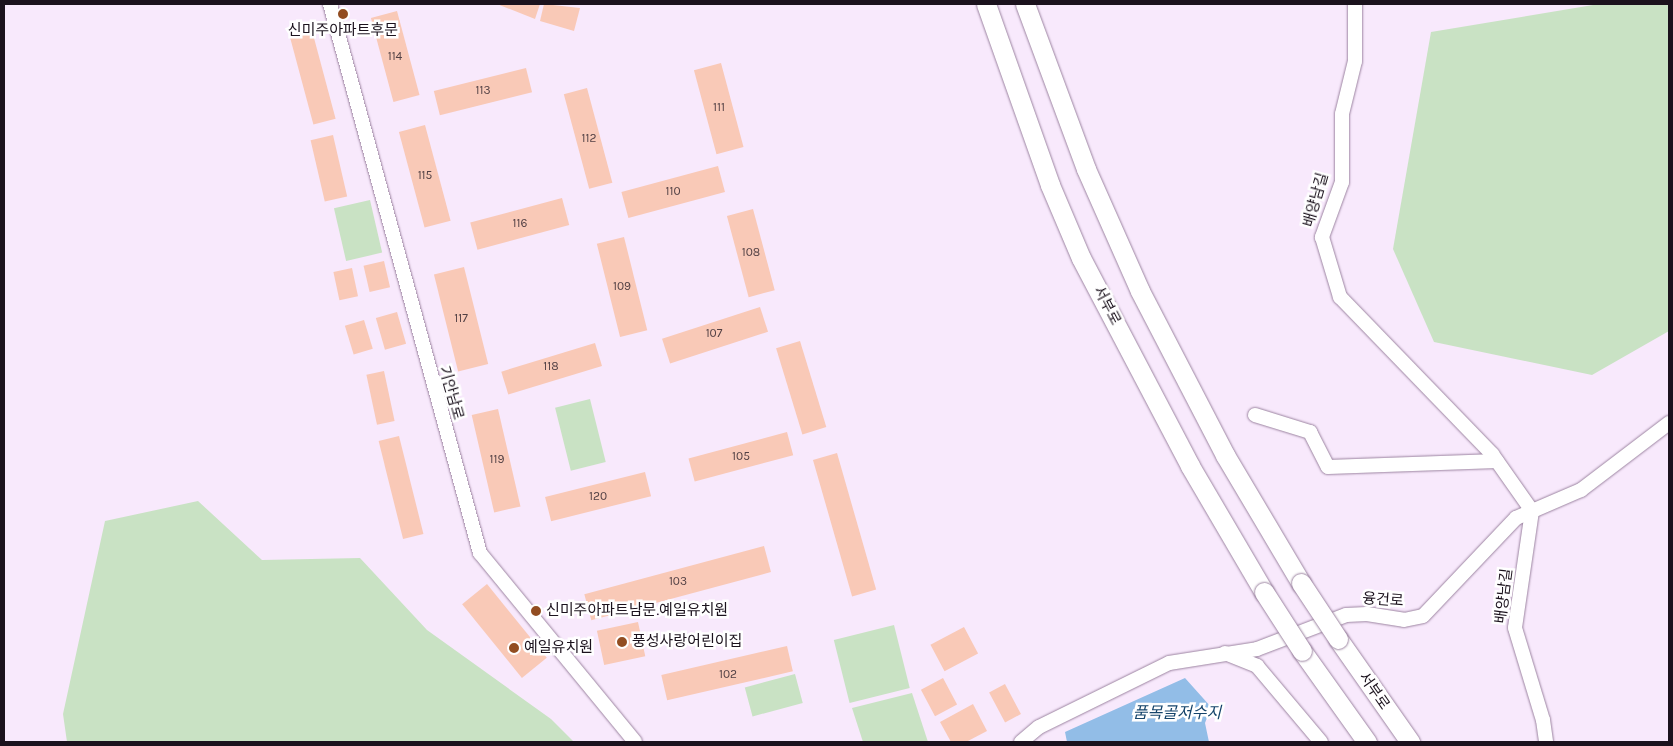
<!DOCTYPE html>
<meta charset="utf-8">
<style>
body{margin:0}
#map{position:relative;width:1673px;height:746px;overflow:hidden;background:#f8e9fc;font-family:Karla,"Noto Sans KR",sans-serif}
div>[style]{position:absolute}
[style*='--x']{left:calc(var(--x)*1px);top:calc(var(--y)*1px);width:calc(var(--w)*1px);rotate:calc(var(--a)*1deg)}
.green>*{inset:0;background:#c9e2c4;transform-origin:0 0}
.water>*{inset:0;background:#92bde7}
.building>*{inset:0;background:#f9c9b7;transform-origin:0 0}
.roads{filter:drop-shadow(0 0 1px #9c84a1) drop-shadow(0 0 1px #9c84a1)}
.minor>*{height:14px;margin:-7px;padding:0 7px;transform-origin:7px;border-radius:7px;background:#fff}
.major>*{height:19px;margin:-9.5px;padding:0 9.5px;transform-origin:9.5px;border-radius:9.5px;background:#fff}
.bridges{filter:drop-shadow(0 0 1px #9c84a1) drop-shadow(0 0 1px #9c84a1)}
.major-bridge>*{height:19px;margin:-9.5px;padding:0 9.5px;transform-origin:9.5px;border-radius:9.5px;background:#fff}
.dots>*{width:14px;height:14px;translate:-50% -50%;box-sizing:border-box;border:2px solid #fff;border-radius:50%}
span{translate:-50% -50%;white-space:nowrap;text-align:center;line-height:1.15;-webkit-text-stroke:5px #fff;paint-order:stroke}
.number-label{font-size:12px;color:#524044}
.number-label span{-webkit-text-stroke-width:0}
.poi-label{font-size:15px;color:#1b121d}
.left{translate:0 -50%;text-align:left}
.street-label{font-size:15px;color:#1b121d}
.water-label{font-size:16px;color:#15446b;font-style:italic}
.frame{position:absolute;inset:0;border:5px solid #1b121d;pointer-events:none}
</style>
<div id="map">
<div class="green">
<i style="clip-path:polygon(1599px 4px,1669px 4px,1669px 331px,1592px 375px,1434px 342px,1393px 249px,1431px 32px)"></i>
<i style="left:370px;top:200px;width:54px;height:37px;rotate:77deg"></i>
<i style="left:590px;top:399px;width:65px;height:36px;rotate:76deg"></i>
<i style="clip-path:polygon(198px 501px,262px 560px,360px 558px,427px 630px,551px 719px,574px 742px,67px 742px,63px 714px,105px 521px)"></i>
<i style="left:894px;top:625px;width:65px;height:62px;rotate:76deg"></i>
<i style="left:795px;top:674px;width:30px;height:52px;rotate:75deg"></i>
<i style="clip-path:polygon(912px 693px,928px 742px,863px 742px,852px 708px)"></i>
</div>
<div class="water">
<i style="clip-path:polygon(1185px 678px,1211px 707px,1205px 723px,1209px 742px,1067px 742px,1065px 732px)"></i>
</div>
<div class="building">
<i style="clip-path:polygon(497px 4px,540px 4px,535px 19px)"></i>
<i style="clip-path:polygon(544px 4px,580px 8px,574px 31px,540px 21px)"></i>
<i style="left:397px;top:11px;width:87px;height:27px;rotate:75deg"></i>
<i style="left:310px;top:23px;width:99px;height:23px;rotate:75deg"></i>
<i style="left:721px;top:63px;width:87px;height:28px;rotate:75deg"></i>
<i style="left:526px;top:68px;width:25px;height:95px;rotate:76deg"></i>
<i style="left:587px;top:88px;width:98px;height:24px;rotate:75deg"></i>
<i style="left:425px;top:125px;width:99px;height:27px;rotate:75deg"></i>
<i style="left:333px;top:135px;width:63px;height:23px;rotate:77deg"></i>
<i style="left:718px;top:166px;width:27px;height:100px;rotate:75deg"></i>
<i style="left:562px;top:198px;width:28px;height:95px;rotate:75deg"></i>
<i style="left:753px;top:209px;width:84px;height:27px;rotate:75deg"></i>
<i style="left:624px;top:237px;width:96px;height:28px;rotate:76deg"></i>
<i style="left:384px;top:261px;width:27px;height:21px;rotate:77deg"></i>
<i style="left:464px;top:267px;width:100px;height:31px;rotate:76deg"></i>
<i style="left:352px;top:268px;width:29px;height:19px;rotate:78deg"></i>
<i style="left:760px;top:307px;width:26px;height:103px;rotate:72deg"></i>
<i style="left:397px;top:312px;width:33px;height:22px;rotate:74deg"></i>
<i style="left:364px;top:320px;width:30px;height:20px;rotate:73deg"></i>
<i style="left:800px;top:341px;width:90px;height:25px;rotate:73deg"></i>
<i style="left:595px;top:343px;width:24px;height:98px;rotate:73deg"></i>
<i style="left:384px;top:371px;width:51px;height:18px;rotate:78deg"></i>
<i style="left:498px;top:409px;width:100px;height:27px;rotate:77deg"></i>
<i style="left:787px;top:432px;width:24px;height:102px;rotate:75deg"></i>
<i style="left:399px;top:436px;width:101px;height:21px;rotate:76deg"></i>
<i style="left:837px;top:453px;width:142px;height:25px;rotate:74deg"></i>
<i style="left:645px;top:472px;width:25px;height:103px;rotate:76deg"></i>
<i style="left:764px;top:546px;width:27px;height:186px;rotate:75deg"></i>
<i style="left:487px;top:584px;width:95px;height:32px;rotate:51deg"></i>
<i style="left:638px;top:622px;width:35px;height:42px;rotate:78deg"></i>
<i style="left:964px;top:627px;width:30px;height:38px;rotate:62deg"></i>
<i style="left:787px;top:646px;width:26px;height:129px;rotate:77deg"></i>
<i style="left:943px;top:678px;width:30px;height:25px;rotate:62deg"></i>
<i style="left:1005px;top:684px;width:34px;height:18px;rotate:62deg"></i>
<i style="clip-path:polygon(973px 704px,987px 731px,966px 742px,951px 742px,940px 722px)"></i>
</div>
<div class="roads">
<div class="minor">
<i style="--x:330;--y:4;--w:569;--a:74.72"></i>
<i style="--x:480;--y:553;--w:244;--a:50.6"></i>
<i style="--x:1355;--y:4;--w:57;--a:90"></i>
<i style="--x:1355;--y:61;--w:55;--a:103.8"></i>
<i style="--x:1342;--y:114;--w:68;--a:90"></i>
<i style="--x:1342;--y:182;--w:59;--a:110"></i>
<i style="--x:1322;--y:237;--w:63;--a:73.3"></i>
<i style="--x:1340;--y:297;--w:219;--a:45.9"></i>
<i style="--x:1492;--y:454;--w:70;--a:54.9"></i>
<i style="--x:1532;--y:511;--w:118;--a:98.3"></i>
<i style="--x:1515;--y:628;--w:96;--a:73.1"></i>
<i style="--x:1543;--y:720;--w:22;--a:82"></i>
<i style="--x:1255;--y:415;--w:58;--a:17.2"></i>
<i style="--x:1310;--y:432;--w:39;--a:63"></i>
<i style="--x:1328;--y:467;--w:169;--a:-2"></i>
<i style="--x:1225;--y:653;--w:35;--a:22"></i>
<i style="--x:1257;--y:666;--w:99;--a:49.9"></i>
<i style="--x:1021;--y:742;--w:23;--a:-40"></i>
<i style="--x:1039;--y:727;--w:145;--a:-26.2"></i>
<i style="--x:1169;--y:663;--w:89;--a:-9"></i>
<i style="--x:1257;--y:649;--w:95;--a:-20.9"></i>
<i style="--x:1346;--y:615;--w:21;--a:-3"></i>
<i style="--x:1367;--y:614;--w:37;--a:9"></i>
<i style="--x:1404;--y:620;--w:19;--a:-12"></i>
<i style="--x:1423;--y:616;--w:135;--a:-46.5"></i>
<i style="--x:1516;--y:518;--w:71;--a:-23.3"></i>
<i style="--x:1581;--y:490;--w:111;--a:-37.3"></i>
</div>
<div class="major">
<i style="--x:986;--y:4;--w:192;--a:70.5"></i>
<i style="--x:1050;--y:185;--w:79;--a:67"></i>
<i style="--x:1081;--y:258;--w:235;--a:62.3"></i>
<i style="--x:1190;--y:466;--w:146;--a:59.6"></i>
<i style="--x:1025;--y:4;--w:176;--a:69.7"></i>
<i style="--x:1086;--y:169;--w:133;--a:66.1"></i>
<i style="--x:1140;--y:291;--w:185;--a:62.6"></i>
<i style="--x:1225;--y:455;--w:149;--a:59.3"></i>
<i style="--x:1338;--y:639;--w:126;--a:55"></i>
<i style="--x:1302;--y:651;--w:112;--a:54.5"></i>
</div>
</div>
<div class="bridges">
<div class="major-bridge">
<i style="--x:1301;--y:583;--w:67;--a:56.5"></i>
<i style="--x:1264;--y:592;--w:70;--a:57.2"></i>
</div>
</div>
<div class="dots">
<i style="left:343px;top:14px;background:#924d21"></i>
<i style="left:536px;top:611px;background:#924d21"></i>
<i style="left:622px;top:642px;background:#924d21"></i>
<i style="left:514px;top:648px;background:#924d21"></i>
</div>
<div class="number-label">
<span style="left:395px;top:57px">114</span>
<span style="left:483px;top:91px">113</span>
<span style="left:719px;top:108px">111</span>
<span style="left:589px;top:139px">112</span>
<span style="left:425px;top:176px">115</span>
<span style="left:673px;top:192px">110</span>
<span style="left:520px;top:224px">116</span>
<span style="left:751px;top:253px">108</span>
<span style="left:622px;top:287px">109</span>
<span style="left:461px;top:319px">117</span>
<span style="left:714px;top:334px">107</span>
<span style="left:551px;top:367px">118</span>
<span style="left:741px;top:457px">105</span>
<span style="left:497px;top:460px">119</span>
<span style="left:598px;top:497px">120</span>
<span style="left:678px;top:582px">103</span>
<span style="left:728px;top:675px">102</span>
</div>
<div class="poi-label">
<span style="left:343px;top:31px">신미주아파트후문</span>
<span class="left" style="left:546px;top:611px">신미주아파트남문.예일유치원</span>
<span class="left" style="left:632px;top:642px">풍성사랑어린이집</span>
<span class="left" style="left:524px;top:648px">예일유치원</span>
</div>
<div class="street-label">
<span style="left:1316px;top:200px;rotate:-74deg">배양남길</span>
<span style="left:1107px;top:306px;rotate:62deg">서부로</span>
<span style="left:451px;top:393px;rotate:74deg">기안남로</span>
<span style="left:1504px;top:596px;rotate:-83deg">배양남길</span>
<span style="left:1383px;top:600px;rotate:4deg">융건로</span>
<span style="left:1374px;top:691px;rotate:55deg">서부로</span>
</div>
<div class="water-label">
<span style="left:1177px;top:713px">품목골저수지</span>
</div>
<div class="frame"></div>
</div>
